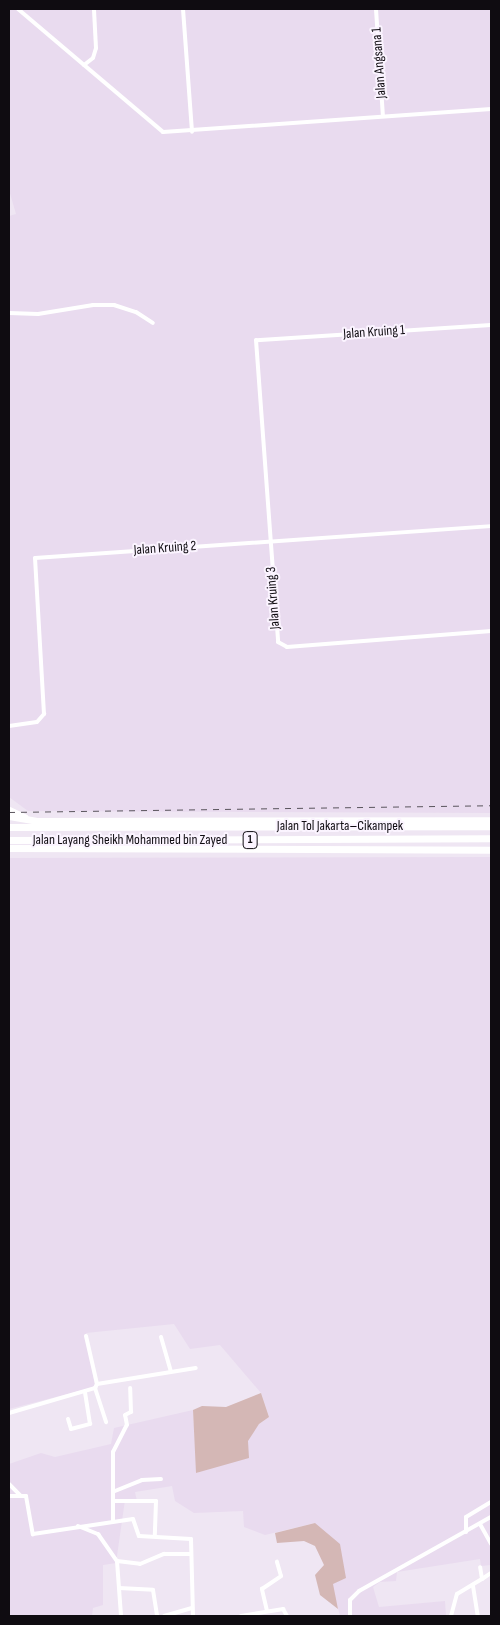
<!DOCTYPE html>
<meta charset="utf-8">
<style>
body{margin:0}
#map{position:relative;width:500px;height:1625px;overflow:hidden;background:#efe6f3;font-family:"Sofia Sans Condensed",sans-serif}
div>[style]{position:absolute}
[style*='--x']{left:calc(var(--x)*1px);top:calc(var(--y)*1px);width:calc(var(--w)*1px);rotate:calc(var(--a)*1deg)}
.built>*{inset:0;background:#e9dbef}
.green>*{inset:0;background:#d4b7b5}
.minor>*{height:4px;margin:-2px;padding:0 2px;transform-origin:2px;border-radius:2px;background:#fff}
.motorway>*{height:7px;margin:-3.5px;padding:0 3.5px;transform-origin:3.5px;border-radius:3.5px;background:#fff}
.rail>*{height:1px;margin-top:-0.5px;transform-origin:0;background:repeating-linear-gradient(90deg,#59545c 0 6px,transparent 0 12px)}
span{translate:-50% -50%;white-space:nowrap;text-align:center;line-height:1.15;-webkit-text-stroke:4px #fbf4ff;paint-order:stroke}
.shield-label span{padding:1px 4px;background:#fbf4ff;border:1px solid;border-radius:4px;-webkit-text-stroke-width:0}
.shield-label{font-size:12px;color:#0f0c11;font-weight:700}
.street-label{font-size:14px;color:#0f0c11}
.frame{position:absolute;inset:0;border:10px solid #0f0c11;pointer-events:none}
</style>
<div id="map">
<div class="built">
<i style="clip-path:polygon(9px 9px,491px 9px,491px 813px,28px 811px,9px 797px,9px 216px,16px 214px,9px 190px)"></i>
<i style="clip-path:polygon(491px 857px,491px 1565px,481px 1566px,480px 1559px,397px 1572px,396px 1581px,380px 1582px,373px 1587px,379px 1607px,445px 1601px,446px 1616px,340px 1616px,315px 1523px,265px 1535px,244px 1527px,243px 1511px,194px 1513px,175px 1501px,172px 1486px,135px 1492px,137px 1501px,125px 1500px,116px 1563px,103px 1565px,103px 1605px,93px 1608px,92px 1616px,9px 1616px,9px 1464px,41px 1453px,55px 1457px,111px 1444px,114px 1428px,193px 1410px,197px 1473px,247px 1441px,259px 1424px,269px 1417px,261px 1393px,220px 1345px,190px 1349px,174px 1324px,86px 1333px,95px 1387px,9px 1409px,9px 858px)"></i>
</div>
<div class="green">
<i style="clip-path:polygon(261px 1393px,269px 1417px,259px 1424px,248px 1441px,249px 1458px,196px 1473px,193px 1410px,202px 1406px,226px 1407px)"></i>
<i style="clip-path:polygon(315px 1523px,340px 1544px,346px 1578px,333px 1584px,338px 1609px,320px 1595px,315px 1575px,324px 1565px,315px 1546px,304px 1541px,277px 1543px,275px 1533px)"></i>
</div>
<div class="minor">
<i style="--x:18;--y:9;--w:190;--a:40.3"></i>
<i style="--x:163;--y:132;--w:329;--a:-4"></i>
<i style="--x:183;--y:9;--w:123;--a:85.8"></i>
<i style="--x:376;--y:9;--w:107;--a:86.3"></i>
<i style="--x:84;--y:65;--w:11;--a:-38"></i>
<i style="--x:93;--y:58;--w:10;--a:-73"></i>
<i style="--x:96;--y:48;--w:39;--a:-93"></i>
<i style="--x:9;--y:313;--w:29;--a:2"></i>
<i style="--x:38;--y:314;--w:56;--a:-9.3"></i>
<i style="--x:93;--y:305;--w:21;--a:0"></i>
<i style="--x:114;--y:305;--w:23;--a:18"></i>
<i style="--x:136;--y:312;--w:20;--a:33"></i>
<i style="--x:491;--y:325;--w:235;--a:176.3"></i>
<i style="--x:256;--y:340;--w:303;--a:85.8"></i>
<i style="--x:278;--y:642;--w:10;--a:29"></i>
<i style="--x:287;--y:647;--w:205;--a:-4.5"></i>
<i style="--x:9;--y:726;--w:28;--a:-8"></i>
<i style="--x:37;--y:722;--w:11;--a:-49"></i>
<i style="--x:44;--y:714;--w:156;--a:-93.3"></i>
<i style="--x:35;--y:558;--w:457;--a:-4"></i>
<i style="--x:86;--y:1336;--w:49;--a:77.1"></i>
<i style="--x:161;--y:1337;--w:36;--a:74"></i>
<i style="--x:95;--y:1388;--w:36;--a:72"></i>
<i style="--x:9;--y:1413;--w:90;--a:-16.2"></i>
<i style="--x:95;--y:1388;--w:4;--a:-63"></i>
<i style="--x:97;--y:1384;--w:100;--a:-9.2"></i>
<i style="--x:68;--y:1419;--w:10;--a:73"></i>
<i style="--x:71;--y:1429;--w:20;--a:-15"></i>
<i style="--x:90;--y:1424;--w:33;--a:-99"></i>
<i style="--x:9;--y:1484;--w:16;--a:45"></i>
<i style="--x:115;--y:1491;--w:29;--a:-22"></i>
<i style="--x:142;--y:1480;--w:19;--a:-3"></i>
<i style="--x:9;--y:1496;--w:17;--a:0"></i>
<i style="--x:26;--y:1496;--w:39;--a:80"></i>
<i style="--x:33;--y:1534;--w:101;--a:-8.5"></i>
<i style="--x:133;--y:1519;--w:18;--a:71"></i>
<i style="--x:139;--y:1536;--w:52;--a:3.3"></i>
<i style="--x:191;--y:1539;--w:77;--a:88.5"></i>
<i style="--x:115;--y:1501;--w:41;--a:0"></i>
<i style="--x:156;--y:1501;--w:34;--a:92"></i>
<i style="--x:113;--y:1521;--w:69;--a:-90"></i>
<i style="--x:113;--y:1452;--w:30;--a:-63"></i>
<i style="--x:127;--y:1425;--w:10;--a:-101"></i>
<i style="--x:125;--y:1415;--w:7;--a:-27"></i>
<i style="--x:131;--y:1412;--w:24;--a:-92"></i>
<i style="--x:480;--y:1524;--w:23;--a:61"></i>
<i style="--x:78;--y:1526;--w:22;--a:22"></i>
<i style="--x:98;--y:1534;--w:33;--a:55"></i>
<i style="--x:117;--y:1561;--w:55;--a:85.8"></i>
<i style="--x:466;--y:1532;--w:15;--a:-90"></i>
<i style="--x:466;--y:1517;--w:29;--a:-31"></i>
<i style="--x:117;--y:1561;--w:23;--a:7"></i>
<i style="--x:140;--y:1564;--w:26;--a:-23"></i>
<i style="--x:164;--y:1554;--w:27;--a:0"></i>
<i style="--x:482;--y:1579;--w:11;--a:-34"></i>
<i style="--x:473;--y:1586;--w:30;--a:81"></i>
<i style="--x:119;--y:1588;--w:34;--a:3"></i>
<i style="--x:153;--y:1590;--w:26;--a:81"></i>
<i style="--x:267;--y:1611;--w:23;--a:-103"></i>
<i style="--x:262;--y:1589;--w:23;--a:-34"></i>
<i style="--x:281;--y:1576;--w:15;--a:-106"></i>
<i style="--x:164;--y:1616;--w:29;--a:-16"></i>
<i style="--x:241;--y:1616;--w:43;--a:-9.5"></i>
<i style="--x:283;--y:1609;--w:8;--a:60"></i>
<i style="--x:350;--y:1616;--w:16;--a:-90"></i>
<i style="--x:350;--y:1600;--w:13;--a:-45"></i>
<i style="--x:359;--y:1591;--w:151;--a:-29.3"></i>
<i style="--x:451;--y:1616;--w:23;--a:-75"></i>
<i style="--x:457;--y:1594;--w:29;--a:-31"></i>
<i style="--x:482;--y:1579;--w:12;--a:-99"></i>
</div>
<div class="motorway">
<i style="--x:9;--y:810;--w:17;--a:25"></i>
<i style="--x:9;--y:816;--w:28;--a:10"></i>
<i style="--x:37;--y:821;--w:454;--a:-0.1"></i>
<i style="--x:9;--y:827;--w:482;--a:-0.1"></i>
<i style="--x:9;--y:840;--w:482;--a:-0.2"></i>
<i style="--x:9;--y:848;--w:482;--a:0.2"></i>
</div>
<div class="rail">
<i style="--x:9;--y:812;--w:482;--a:-0.8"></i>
</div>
<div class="shield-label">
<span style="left:250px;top:840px">1</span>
</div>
<div class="street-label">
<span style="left:379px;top:63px;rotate:-94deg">Jalan Angsana 1</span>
<span style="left:374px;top:332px;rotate:-4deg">Jalan Kruing 1</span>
<span style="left:165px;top:548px;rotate:-4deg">Jalan Kruing 2</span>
<span style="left:273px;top:598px;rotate:-94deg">Jalan Kruing 3</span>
<span style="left:340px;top:826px">Jalan Tol Jakarta–Cikampek</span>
<span style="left:130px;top:840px">Jalan Layang Sheikh Mohammed bin Zayed</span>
</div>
<div class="frame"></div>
</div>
